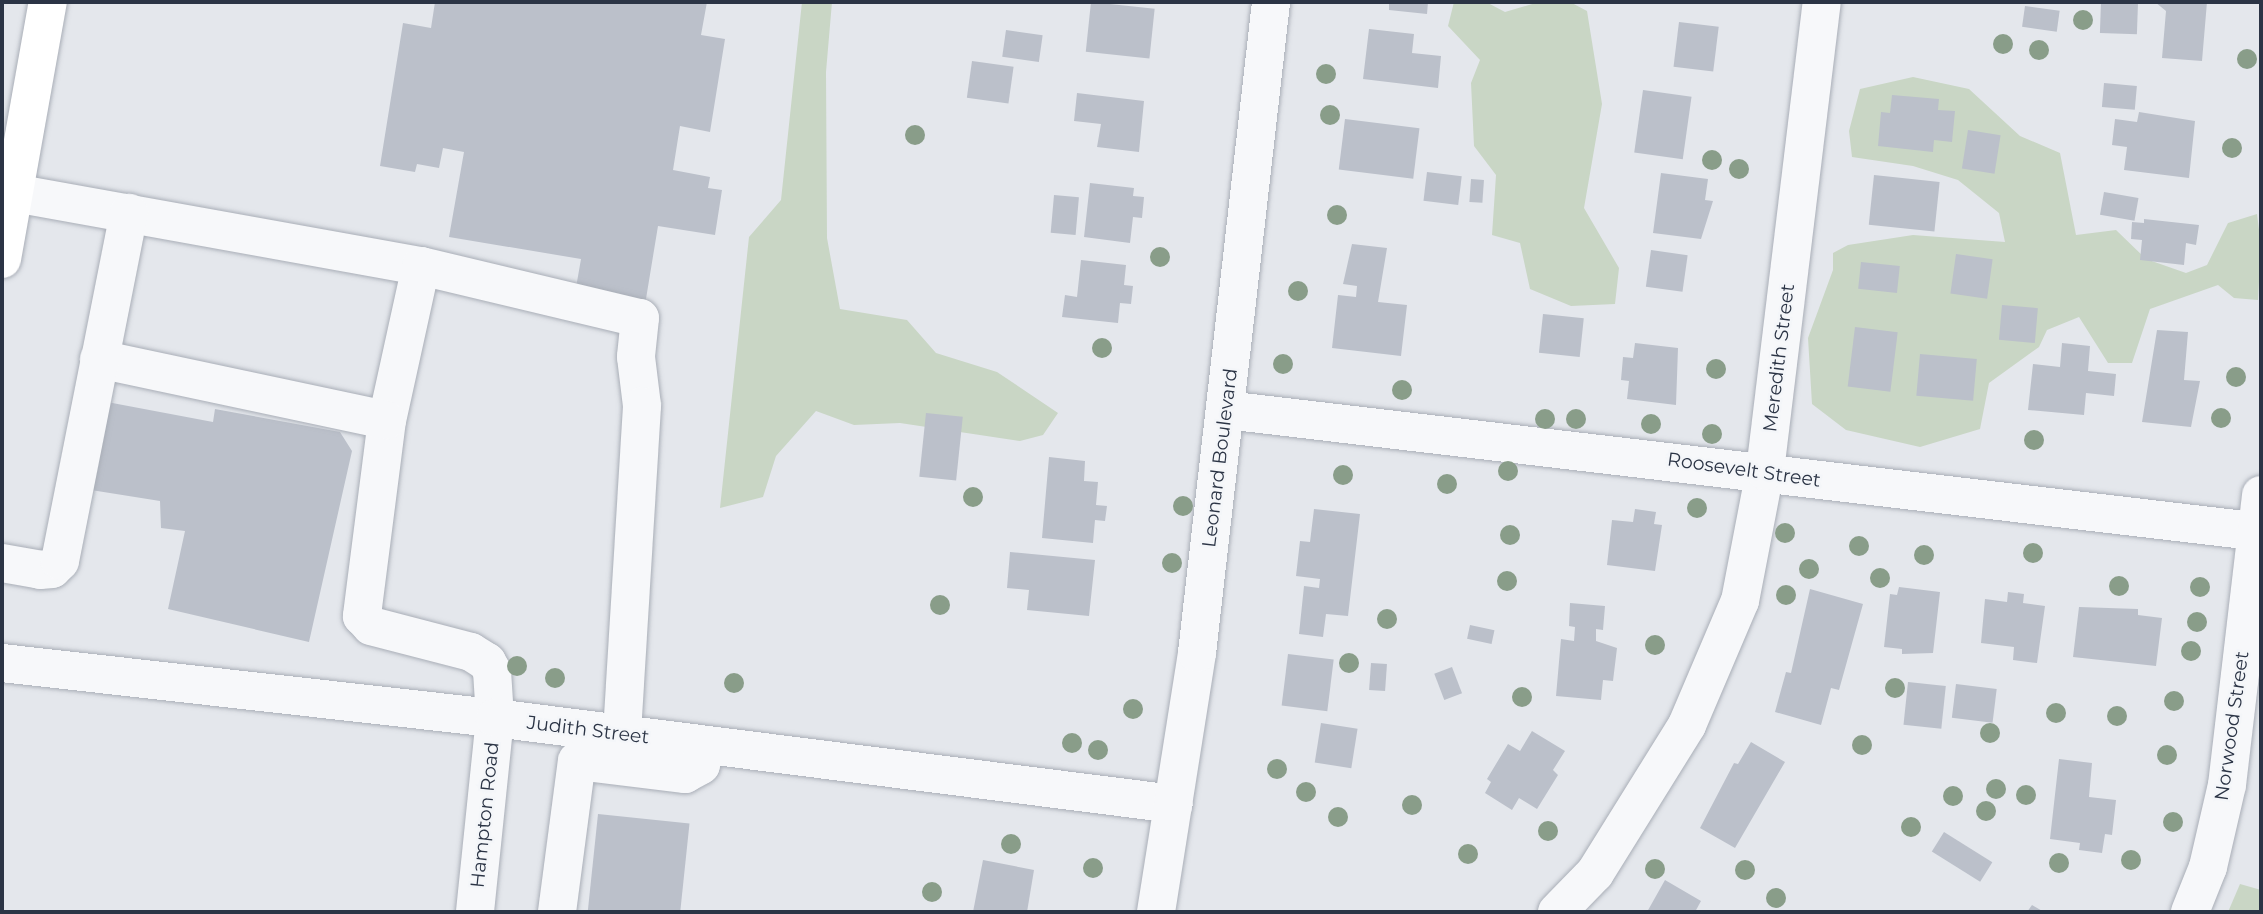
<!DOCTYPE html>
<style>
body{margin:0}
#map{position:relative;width:2263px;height:914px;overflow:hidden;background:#e4e7ec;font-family:Montserrat,sans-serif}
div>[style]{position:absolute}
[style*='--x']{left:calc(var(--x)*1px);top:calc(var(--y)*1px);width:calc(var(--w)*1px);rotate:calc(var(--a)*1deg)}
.green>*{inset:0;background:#c9d6c5}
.building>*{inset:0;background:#bbc0ca;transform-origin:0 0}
.roads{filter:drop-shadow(0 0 2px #a9aeb7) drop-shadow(0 0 2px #a9aeb7)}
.minor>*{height:38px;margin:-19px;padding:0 19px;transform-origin:19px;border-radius:19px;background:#f7f8fa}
.major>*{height:38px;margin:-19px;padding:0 19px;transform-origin:19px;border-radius:19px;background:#fff}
.trees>*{width:20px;height:20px;margin:-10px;border-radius:50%;background:#899d89}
span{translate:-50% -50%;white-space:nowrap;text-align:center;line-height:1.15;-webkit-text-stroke:5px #f4f6f9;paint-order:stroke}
.street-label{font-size:19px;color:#2b3445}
.frame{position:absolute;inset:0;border:4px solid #2b3445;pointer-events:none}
</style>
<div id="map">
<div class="green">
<i style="clip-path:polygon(802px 2px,832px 2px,826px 72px,827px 238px,840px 309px,907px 320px,936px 353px,997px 372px,1058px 413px,1043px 435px,1020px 441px,900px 423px,854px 425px,816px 411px,776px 456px,763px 497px,720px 508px,749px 237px,781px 200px)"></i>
<i style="clip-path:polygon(1454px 2px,1486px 2px,1505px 12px,1539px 2px,1570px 2px,1587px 11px,1602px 104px,1584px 208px,1619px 268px,1615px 304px,1571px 306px,1530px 289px,1520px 243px,1492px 235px,1496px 175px,1474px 146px,1471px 83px,1480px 60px,1448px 26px)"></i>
<i style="clip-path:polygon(1913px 77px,1969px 89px,2020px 136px,2060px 153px,2076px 235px,2116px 230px,2146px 259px,2186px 273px,2207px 265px,2228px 223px,2257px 214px,2261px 245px,2258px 300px,2234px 298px,2218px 285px,2150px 309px,2132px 363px,2108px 363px,2079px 317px,2047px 330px,2039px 347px,1989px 383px,1980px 429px,1920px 447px,1846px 430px,1812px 404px,1808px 338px,1833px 270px,1833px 253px,1848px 245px,1913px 235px,2005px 242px,1999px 213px,1958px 180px,1913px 166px,1852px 157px,1849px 131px,1860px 89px)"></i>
<i style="clip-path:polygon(2240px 884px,2261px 890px,2261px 912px,2228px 912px)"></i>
</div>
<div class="building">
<i style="clip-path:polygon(435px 2px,707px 2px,701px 35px,725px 39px,710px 132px,680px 126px,673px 170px,710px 177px,708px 188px,722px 190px,715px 235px,658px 226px,644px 311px,574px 299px,581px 259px,449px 237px,464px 152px,443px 148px,439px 168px,417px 164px,415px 172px,380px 166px,403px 23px,431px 28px)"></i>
<i style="left:1091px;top:2px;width:64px;height:50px;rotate:6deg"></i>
<i style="clip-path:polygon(1389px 2px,1428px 2px,1427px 14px,1389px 10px)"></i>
<i style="left:2101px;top:2px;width:37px;height:31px;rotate:2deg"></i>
<i style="clip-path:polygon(2155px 2px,2207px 2px,2202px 61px,2162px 58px,2166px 11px)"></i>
<i style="left:2025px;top:6px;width:35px;height:21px;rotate:8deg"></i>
<i style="left:1679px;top:22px;width:40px;height:45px;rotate:7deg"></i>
<i style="clip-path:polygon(1369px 29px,1414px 34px,1412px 53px,1441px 56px,1438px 88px,1363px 79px)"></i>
<i style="left:1006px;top:30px;width:37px;height:27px;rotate:8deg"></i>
<i style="left:972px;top:61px;width:42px;height:37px;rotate:8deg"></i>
<i style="left:2104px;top:83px;width:33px;height:24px;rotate:5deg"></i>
<i style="left:1643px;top:90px;width:49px;height:63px;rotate:8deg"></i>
<i style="clip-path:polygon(1077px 93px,1144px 101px,1139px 152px,1097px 147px,1101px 124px,1074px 121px)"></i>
<i style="clip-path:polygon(1892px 95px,1939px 99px,1938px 110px,1955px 111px,1952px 142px,1934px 140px,1933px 152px,1878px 146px,1881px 112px,1890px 113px)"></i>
<i style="clip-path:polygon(2139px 112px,2195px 121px,2189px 178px,2124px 170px,2127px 147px,2112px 145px,2115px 119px,2137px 122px)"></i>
<i style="left:1345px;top:119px;width:75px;height:51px;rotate:7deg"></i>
<i style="left:1968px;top:130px;width:33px;height:39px;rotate:9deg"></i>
<i style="left:1427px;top:172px;width:35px;height:29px;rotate:7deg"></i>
<i style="clip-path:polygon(1661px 173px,1708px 179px,1705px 200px,1713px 201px,1701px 239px,1653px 233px)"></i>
<i style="left:1874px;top:175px;width:66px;height:50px;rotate:6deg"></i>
<i style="left:1471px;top:179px;width:13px;height:23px;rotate:4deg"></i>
<i style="clip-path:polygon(1090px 183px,1134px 188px,1133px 196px,1144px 197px,1142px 218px,1133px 217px,1130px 243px,1084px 237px)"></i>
<i style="left:2104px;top:192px;width:35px;height:23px;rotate:10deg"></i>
<i style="left:1054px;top:195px;width:25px;height:38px;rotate:5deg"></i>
<i style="clip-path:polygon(2144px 219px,2199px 225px,2196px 245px,2186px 243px,2184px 265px,2140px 260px,2142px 240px,2131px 239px,2132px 222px,2144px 223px)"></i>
<i style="clip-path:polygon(1352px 244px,1387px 248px,1378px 302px,1407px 305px,1401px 356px,1332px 348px,1338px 295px,1356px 297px,1357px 286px,1343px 284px)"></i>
<i style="left:1651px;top:250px;width:37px;height:37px;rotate:8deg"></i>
<i style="left:1956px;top:254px;width:37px;height:40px;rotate:8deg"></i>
<i style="clip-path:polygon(1081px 260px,1126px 265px,1124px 285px,1133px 286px,1131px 304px,1120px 303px,1118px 323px,1062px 317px,1065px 295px,1077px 297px)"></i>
<i style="left:1861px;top:262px;width:39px;height:27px;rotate:6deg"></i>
<i style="left:2002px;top:305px;width:36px;height:35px;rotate:5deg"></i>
<i style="left:1543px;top:314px;width:41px;height:39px;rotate:6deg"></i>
<i style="left:1855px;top:327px;width:43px;height:60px;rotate:7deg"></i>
<i style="clip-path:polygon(2157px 330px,2188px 332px,2184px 380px,2200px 381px,2191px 427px,2142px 422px)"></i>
<i style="clip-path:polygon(1635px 343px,1678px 348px,1676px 405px,1627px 399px,1629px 381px,1621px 380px,1623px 357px,1633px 358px)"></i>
<i style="clip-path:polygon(2062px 343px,2090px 346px,2088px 371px,2116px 374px,2114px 396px,2086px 393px,2084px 415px,2028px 410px,2033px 364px,2060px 367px)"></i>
<i style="left:1920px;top:354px;width:57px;height:42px;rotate:5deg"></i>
<i style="clip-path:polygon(107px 402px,213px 422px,215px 409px,340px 432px,352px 451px,309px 642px,168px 609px,185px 531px,161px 528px,160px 501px,91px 490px)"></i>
<i style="left:926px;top:413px;width:37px;height:64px;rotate:6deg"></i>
<i style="clip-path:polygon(1049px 457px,1085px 461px,1084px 481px,1098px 482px,1096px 505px,1107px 506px,1105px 521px,1095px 520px,1093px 543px,1042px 538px)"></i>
<i style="clip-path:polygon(1314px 509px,1360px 514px,1348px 616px,1326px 614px,1323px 637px,1299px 634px,1304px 586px,1319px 588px,1320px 579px,1296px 576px,1300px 541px,1310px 542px)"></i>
<i style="clip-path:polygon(1635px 509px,1656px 512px,1654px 524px,1662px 525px,1655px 571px,1607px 565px,1612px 520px,1633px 522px)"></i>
<i style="clip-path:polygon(1010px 552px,1095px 560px,1089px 616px,1027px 610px,1029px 590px,1007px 588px)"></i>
<i style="clip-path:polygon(1899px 587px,1940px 592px,1933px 653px,1902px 654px,1902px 649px,1884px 647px,1890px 594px,1897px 595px)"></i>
<i style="clip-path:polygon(1810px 589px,1863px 604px,1839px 690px,1831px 688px,1821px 725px,1775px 712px,1786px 672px,1791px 673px)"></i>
<i style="clip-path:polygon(2008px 592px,2024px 594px,2023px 603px,2045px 606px,2037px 663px,2013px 660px,2014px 647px,1981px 643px,1985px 599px,2007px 602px)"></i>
<i style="clip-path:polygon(1570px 603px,1605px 606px,1603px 630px,1596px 629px,1596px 641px,1617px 648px,1613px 681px,1603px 680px,1601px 700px,1556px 696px,1561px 639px,1574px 641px,1575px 627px,1569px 626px)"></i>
<i style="clip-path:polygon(2079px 607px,2138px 609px,2138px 615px,2162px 618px,2156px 666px,2073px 657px)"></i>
<i style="left:1470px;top:625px;width:25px;height:14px;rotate:12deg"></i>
<i style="left:1288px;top:654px;width:46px;height:52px;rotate:7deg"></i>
<i style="left:1371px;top:663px;width:16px;height:27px;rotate:4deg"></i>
<i style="left:1452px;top:667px;width:28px;height:19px;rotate:69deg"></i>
<i style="left:1908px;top:682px;width:38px;height:43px;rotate:6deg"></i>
<i style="left:1956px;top:684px;width:41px;height:34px;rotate:7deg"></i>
<i style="left:1321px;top:723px;width:37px;height:40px;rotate:9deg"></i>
<i style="clip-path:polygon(1532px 731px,1565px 751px,1553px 770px,1558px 775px,1537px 809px,1519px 798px,1512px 810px,1485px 793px,1491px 782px,1487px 779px,1508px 744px,1520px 751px)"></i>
<i style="clip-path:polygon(1751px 742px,1785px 762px,1735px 848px,1700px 828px,1734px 763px,1738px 764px)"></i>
<i style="clip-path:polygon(2059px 759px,2092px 763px,2089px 797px,2116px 800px,2112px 835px,2105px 834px,2102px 853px,2079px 850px,2080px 843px,2050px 839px)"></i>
<i style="left:598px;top:814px;width:92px;height:99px;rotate:6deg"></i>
<i style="left:1944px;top:832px;width:57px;height:23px;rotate:32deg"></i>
<i style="clip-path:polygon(983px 860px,1034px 870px,1027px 912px,973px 912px)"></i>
<i style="clip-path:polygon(1665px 880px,1701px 901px,1695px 912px,1647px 912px)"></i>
<i style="clip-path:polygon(2032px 905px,2044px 912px,2027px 912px)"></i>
</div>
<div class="roads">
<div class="minor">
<i style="--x:14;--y:193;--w:413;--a:10.2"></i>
<i style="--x:421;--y:266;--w:225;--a:13.4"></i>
<i style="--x:640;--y:318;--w:39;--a:96"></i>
<i style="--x:636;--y:357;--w:49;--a:83"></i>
<i style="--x:642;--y:406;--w:330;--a:93.5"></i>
<i style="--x:421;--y:266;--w:158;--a:102.4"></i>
<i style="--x:387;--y:420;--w:198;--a:97.3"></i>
<i style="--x:362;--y:616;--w:13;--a:48"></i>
<i style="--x:371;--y:626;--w:103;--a:14.6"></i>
<i style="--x:471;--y:652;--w:19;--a:32"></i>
<i style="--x:487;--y:662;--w:10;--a:61"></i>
<i style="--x:492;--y:671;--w:47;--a:86.3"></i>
<i style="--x:495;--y:718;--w:195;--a:95.9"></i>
<i style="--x:99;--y:359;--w:294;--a:12"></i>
<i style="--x:1226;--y:410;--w:1042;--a:6.72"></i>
<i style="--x:2;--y:563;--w:39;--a:10"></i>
<i style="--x:40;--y:570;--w:12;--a:-5"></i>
<i style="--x:52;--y:569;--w:11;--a:-45"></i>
<i style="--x:60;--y:561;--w:355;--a:-78.8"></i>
<i style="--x:2;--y:663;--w:496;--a:6.4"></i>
<i style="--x:495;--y:718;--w:684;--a:7.22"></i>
<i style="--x:557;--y:912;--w:152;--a:-82.5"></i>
<i style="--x:577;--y:761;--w:109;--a:6.9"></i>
<i style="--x:685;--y:774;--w:18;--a:-29"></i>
<i style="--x:701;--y:765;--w:20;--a:-81"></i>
<i style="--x:1156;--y:912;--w:262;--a:-81"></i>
<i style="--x:1197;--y:653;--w:655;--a:-83.51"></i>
<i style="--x:1557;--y:912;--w:54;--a:-45.7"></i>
<i style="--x:1595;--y:873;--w:174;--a:-58.1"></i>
<i style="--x:1687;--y:725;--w:135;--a:-66.9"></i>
<i style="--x:1740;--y:601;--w:132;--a:-79.1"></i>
<i style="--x:1765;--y:471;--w:472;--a:-83.1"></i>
<i style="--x:2190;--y:912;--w:48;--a:-68.2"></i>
<i style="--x:2208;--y:867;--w:84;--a:-77"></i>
<i style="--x:2227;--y:785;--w:292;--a:-83.3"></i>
</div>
<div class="major">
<i style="--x:2;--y:259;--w:261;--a:-79.9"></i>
</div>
</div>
<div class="trees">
<i style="left:2083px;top:20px"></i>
<i style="left:2003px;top:44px"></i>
<i style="left:2039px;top:50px"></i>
<i style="left:2247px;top:59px"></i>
<i style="left:1326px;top:74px"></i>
<i style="left:1330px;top:115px"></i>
<i style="left:915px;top:135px"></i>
<i style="left:2232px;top:148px"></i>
<i style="left:1712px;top:160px"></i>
<i style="left:1739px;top:169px"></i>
<i style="left:1337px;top:215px"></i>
<i style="left:1160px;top:257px"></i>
<i style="left:1298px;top:291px"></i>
<i style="left:1102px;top:348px"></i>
<i style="left:1283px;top:364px"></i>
<i style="left:1716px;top:369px"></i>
<i style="left:2236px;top:377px"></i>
<i style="left:1402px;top:390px"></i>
<i style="left:2221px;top:418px"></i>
<i style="left:1545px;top:419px"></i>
<i style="left:1576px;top:419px"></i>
<i style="left:1651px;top:424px"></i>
<i style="left:1712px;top:434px"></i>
<i style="left:2034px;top:440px"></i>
<i style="left:1508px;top:471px"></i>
<i style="left:1343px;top:475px"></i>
<i style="left:1447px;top:484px"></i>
<i style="left:973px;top:497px"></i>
<i style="left:1183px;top:506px"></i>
<i style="left:1697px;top:508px"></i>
<i style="left:1785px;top:533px"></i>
<i style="left:1510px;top:535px"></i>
<i style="left:1859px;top:546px"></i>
<i style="left:2033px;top:553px"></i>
<i style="left:1924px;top:555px"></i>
<i style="left:1172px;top:563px"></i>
<i style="left:1809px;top:569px"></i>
<i style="left:1880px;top:578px"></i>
<i style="left:1507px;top:581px"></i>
<i style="left:2119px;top:586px"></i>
<i style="left:2200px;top:587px"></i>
<i style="left:1786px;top:595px"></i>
<i style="left:940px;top:605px"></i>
<i style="left:1387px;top:619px"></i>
<i style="left:2197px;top:622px"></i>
<i style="left:1655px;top:645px"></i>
<i style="left:2191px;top:651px"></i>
<i style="left:1349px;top:663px"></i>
<i style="left:517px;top:666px"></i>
<i style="left:555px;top:678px"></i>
<i style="left:734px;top:683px"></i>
<i style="left:1895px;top:688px"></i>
<i style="left:1522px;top:697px"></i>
<i style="left:2174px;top:701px"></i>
<i style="left:1133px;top:709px"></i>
<i style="left:2056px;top:713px"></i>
<i style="left:2117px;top:716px"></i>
<i style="left:1990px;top:733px"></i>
<i style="left:1072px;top:743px"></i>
<i style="left:1862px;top:745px"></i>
<i style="left:1098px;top:750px"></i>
<i style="left:2167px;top:755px"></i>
<i style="left:1277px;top:769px"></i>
<i style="left:1996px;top:789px"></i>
<i style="left:1306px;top:792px"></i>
<i style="left:2026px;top:795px"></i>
<i style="left:1953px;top:796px"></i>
<i style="left:1412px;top:805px"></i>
<i style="left:1986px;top:811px"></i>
<i style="left:1338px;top:817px"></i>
<i style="left:2173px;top:822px"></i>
<i style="left:1911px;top:827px"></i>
<i style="left:1548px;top:831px"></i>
<i style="left:1011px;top:844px"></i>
<i style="left:1468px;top:854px"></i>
<i style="left:2131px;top:860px"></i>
<i style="left:2059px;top:863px"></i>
<i style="left:1093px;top:868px"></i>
<i style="left:1655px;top:869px"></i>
<i style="left:1745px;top:870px"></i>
<i style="left:932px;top:892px"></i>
<i style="left:1776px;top:898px"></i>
</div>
<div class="street-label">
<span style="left:1779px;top:358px;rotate:-83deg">Meredith Street</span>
<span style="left:1220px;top:458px;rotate:-83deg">Leonard Boulevard</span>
<span style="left:1744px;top:470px;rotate:8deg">Roosevelt Street</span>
<span style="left:2232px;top:726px;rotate:-82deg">Norwood Street</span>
<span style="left:588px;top:730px;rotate:7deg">Judith Street</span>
<span style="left:485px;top:815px;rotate:-84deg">Hampton Road</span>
</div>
<div class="frame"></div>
</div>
